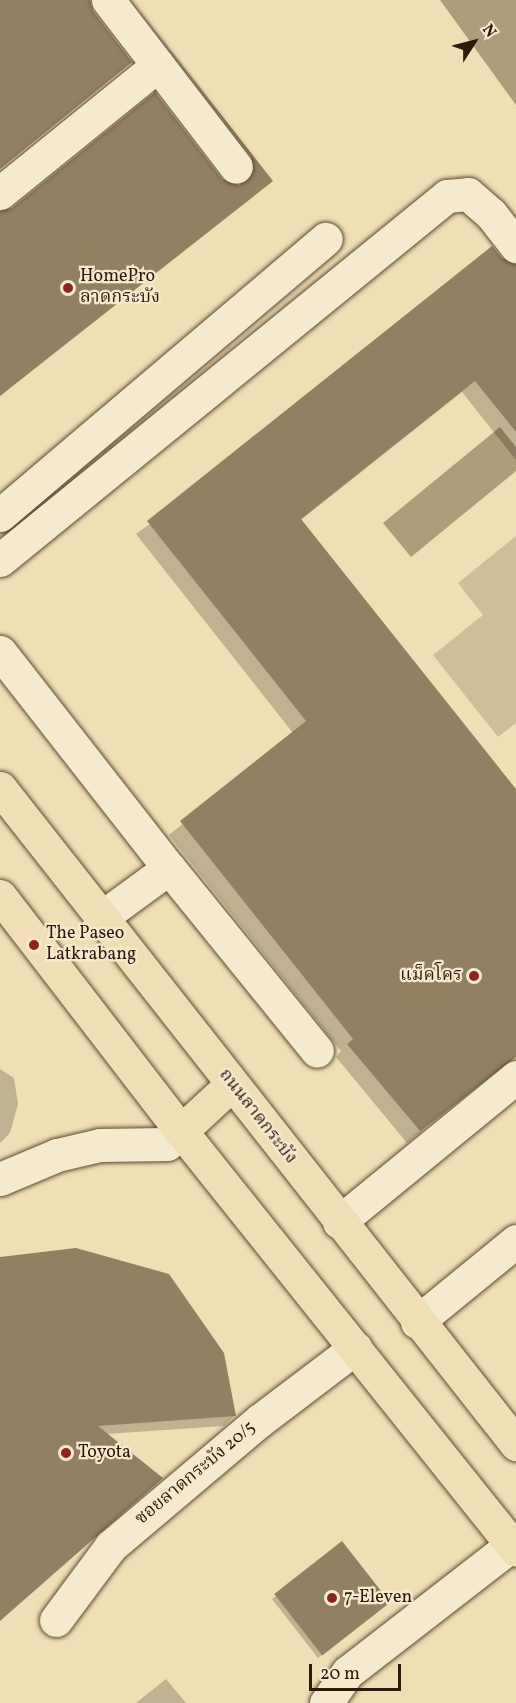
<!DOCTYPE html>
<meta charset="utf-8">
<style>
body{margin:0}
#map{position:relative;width:516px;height:1703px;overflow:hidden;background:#f0dfb4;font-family:Vollkorn,"Noto Serif Thai",serif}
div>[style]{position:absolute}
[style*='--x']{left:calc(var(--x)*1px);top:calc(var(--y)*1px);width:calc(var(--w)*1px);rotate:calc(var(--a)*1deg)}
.green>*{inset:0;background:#cfbe97}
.water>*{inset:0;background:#ae9c7a}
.shadow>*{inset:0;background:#0003}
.building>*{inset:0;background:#938062;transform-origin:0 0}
.roads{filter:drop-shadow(0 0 2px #5f4b34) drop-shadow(0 0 2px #5f4b34)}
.minor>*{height:33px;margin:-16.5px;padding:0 16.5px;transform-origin:16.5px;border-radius:16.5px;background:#f5eace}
.major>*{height:33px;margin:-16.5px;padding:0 16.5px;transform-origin:16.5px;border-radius:16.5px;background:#f0dfb4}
.dots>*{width:16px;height:16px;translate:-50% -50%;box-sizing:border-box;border:3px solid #f5eace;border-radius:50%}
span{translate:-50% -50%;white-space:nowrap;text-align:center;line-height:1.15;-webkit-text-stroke:4.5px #f5eace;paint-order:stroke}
.poi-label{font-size:18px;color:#2f1a0a}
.left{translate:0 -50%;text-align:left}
.right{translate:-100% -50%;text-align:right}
.street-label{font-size:18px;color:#2f1a0a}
.north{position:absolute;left:444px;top:12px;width:60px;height:60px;-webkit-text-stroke:4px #f5eace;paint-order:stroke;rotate:54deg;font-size:16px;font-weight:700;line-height:24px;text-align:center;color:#2f1a0a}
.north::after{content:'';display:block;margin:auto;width:21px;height:27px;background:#2f1a0a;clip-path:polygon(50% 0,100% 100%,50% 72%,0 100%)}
.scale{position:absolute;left:309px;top:1664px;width:92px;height:27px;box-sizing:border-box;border:3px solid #2f1a0a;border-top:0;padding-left:8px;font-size:18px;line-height:21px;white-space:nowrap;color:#2f1a0a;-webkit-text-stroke:4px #f5eace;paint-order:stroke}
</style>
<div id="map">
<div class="green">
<i style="clip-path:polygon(516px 536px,516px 723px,498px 737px,433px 655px,483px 615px,458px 583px)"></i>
</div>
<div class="water">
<i style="clip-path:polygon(440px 0,516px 0,516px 105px)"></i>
<i style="clip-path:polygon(500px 427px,516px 447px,516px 471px,411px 557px,383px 523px)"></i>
</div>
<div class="shadow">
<i style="clip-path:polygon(132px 3px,271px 180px,0 396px,0 211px,221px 180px,238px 187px,248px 174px,126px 9px)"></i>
<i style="clip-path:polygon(508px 265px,516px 265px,516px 460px,462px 392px,301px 520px,516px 791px,516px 1056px,407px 1143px,336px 1057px,341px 1051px,169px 835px,293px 733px,136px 534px)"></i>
<i style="clip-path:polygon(0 1069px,14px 1078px,18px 1104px,10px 1133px,0 1143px)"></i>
<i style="clip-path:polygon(0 1258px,234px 1416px,224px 1426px,106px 1434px,0 1619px)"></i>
<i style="clip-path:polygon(276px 1596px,385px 1605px,318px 1658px,272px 1599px)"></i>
<i style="clip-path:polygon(166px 1679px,186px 1703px,136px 1703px)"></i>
</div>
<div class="building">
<i style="clip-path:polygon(0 0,90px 0,93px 11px,132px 62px,0 169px)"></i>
<i style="clip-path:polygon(132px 1px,273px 181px,0 396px,0 211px,12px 208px,155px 92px,222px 179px,239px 185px,253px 174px,251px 156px)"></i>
<i style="clip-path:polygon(492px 246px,502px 258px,516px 264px,516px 432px,475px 381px,301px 519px,516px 789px,516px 1057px,420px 1131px,347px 1044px,353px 1039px,180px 821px,306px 721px,147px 521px)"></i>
<i style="clip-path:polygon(76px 1248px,169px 1274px,224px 1353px,236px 1416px,98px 1426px,163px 1478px,0 1621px,0 1257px)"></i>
<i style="left:342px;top:1541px;width:78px;height:86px;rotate:52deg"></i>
</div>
<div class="roads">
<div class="minor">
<i style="--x:108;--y:0;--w:210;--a:52.5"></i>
<i style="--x:0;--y:193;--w:203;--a:-39"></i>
<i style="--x:0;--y:515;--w:427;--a:-40.3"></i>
<i style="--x:0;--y:560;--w:576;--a:-39.16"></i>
<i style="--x:447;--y:196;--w:21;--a:-5"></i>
<i style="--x:468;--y:194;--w:30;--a:41"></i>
<i style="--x:491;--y:214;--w:41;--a:52"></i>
<i style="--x:0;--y:652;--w:274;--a:52"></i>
<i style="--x:102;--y:917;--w:83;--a:-36.2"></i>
<i style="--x:169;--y:868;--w:235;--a:51"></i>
<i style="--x:0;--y:1179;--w:62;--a:-22.8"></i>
<i style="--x:57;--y:1155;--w:44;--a:-13.1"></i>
<i style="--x:100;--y:1145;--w:67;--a:-0.9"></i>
<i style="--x:167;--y:1144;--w:19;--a:-43"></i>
<i style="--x:339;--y:1222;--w:229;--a:-39.3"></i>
<i style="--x:417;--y:1322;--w:128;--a:-39.3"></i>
<i style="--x:56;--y:1620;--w:92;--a:-53.4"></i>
<i style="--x:111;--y:1546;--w:194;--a:-40.2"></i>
<i style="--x:259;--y:1421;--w:121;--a:-37.2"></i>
<i style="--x:326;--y:1703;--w:38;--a:-55"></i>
<i style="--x:348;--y:1672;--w:207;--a:-37.8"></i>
</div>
<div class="major">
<i style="--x:0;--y:788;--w:835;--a:51.81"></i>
<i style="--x:0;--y:896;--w:297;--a:52.4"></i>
<i style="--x:181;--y:1131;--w:536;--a:51.36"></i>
<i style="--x:181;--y:1131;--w:68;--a:-42.6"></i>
</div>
</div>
<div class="dots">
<i style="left:68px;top:288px;background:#8f2418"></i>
<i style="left:34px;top:945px;background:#8f2418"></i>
<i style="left:474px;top:976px;background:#8f2418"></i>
<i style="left:66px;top:1453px;background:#8f2418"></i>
<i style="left:332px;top:1598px;background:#8f2418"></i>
</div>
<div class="poi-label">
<span class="left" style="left:80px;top:288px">HomePro<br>ลาดกระบัง</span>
<span class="left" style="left:46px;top:945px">The Paseo<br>Latkrabang</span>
<span class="right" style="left:462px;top:976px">แม็คโคร</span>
<span class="left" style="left:78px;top:1453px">Toyota</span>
<span class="left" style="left:344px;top:1598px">7-Eleven</span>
</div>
<div class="street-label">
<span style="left:257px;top:1117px;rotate:52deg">ถนนลาดกระบัง</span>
<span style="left:196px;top:1474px;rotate:-40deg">ซอยลาดกระบัง 20/5</span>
</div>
<div class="north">N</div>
<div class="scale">20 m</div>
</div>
